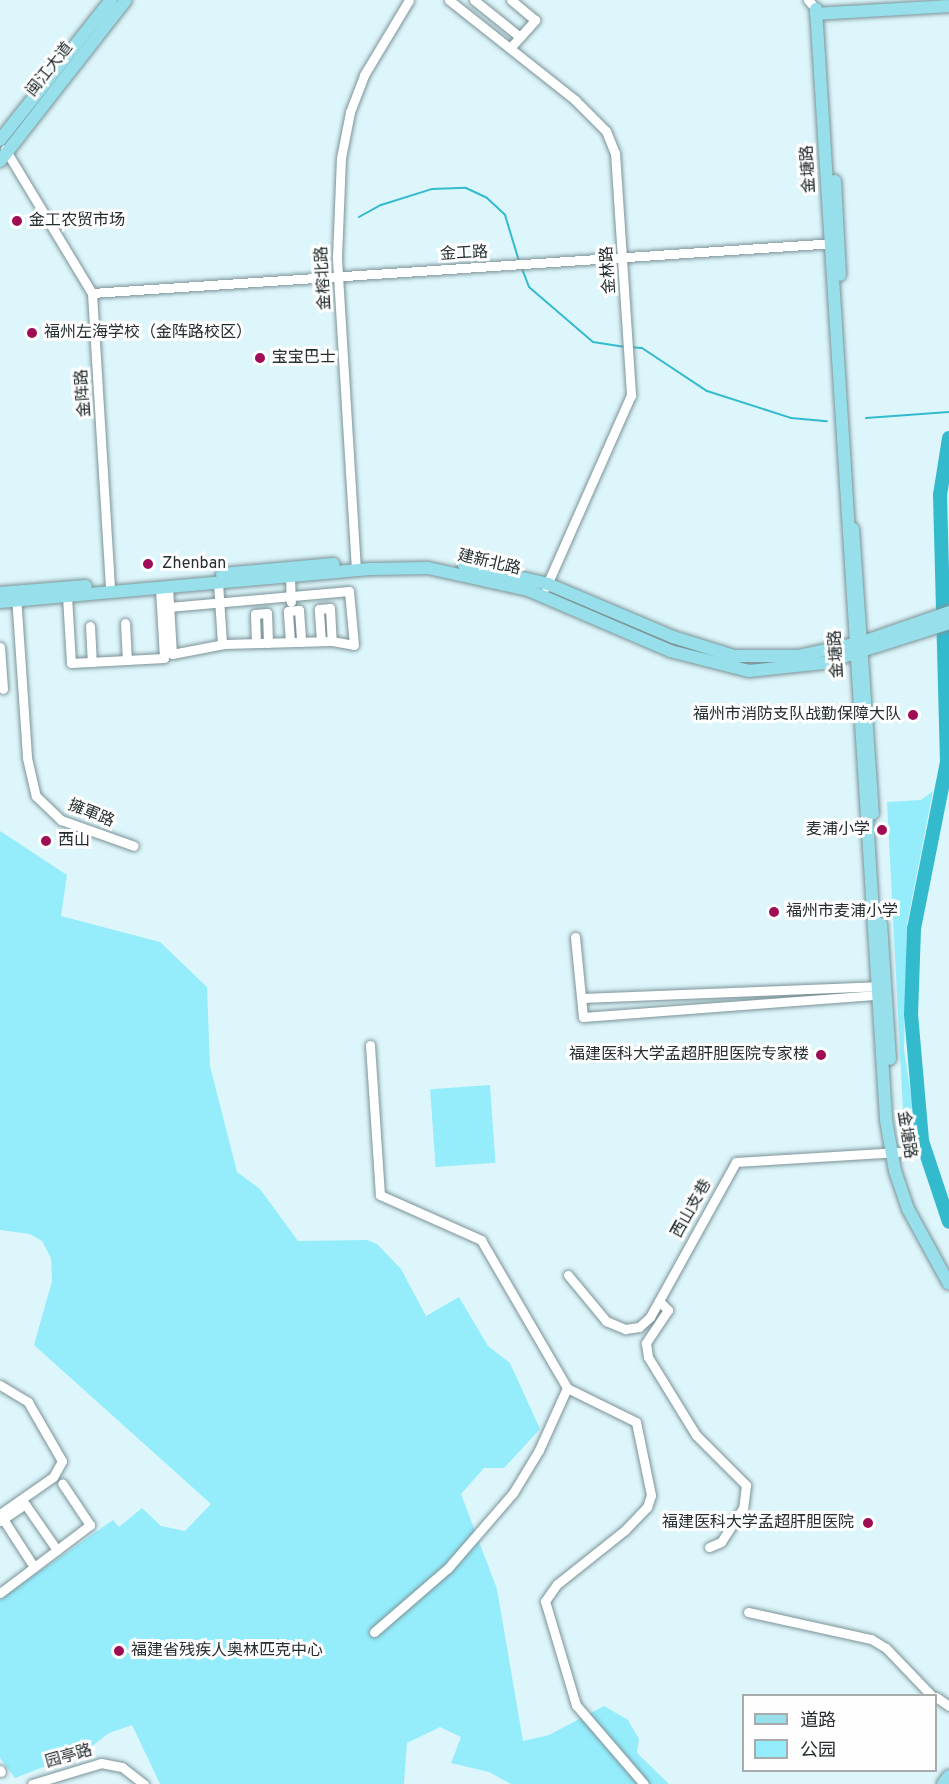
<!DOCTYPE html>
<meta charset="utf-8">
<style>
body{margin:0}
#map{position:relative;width:949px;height:1784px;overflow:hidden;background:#ddf6fb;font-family:Overpass,"Noto Sans SC",sans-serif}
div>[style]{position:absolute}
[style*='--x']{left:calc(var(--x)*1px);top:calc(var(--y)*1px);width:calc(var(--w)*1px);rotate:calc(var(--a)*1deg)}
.green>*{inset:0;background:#95edfc;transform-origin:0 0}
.stream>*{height:2px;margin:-1px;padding:0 1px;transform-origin:1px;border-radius:1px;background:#34bacd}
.river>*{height:14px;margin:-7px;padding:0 7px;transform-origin:7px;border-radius:7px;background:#34bacd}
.roads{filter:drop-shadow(0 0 2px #7b9397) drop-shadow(0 0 2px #7b9397)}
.minor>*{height:9px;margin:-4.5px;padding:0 4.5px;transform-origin:4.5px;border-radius:4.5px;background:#fff}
.major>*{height:12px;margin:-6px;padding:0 6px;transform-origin:6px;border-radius:6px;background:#97e0eb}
.dots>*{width:16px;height:16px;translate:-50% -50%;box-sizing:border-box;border:3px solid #fefefe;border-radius:50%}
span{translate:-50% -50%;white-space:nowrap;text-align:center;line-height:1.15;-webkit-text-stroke:6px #fefefe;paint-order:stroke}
.street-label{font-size:16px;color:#252e30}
.poi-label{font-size:16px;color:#252e30}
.left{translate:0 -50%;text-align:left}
.right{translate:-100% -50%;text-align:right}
.legend{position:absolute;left:742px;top:1694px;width:195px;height:78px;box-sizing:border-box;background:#fefefe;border:2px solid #a7abac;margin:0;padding:8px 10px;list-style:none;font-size:18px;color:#252e30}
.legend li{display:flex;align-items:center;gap:12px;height:30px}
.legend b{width:30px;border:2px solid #a7abac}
</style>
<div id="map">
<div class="green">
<i style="clip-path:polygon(933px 791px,907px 924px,904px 1049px,913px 1108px,903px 1110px,887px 802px,921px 800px)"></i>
<i style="clip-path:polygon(0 831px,67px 875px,61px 916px,160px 942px,207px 987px,210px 1066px,237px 1172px,260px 1189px,298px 1241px,367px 1240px,377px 1244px,401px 1269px,426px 1316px,459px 1297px,488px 1346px,510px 1363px,540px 1429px,504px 1468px,484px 1468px,461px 1494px,497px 1589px,523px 1741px,549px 1735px,604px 1706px,628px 1720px,639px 1739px,637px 1753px,669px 1784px,511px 1784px,489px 1772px,451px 1763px,461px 1737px,440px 1727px,407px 1743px,404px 1784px,160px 1784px,132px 1725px,109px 1733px,87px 1750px,15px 1778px,0 1758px,0 1599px,113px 1520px,119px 1527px,142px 1508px,161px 1526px,185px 1531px,211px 1504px,34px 1345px,52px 1281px,51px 1258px,42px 1241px,30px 1234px,0 1230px)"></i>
<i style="left:490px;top:1085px;width:78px;height:60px;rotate:86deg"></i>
</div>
<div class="stream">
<i style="--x:359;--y:217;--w:25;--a:-29"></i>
<i style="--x:381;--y:205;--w:53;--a:-17.4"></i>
<i style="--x:432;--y:189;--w:34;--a:-2"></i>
<i style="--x:466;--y:188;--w:23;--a:25"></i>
<i style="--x:487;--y:198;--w:25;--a:43"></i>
<i style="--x:505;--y:215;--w:48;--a:73.1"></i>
<i style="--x:521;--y:266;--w:22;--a:69"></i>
<i style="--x:529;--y:287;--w:84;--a:40.7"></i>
<i style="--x:593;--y:342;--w:31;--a:9"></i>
<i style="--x:629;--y:347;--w:13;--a:4"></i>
<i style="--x:642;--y:348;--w:78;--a:33.5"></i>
<i style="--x:707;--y:391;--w:88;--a:17.8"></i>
<i style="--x:791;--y:418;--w:36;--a:5"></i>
<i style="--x:866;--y:418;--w:83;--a:-4.1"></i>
</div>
<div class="river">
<i style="--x:949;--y:438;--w:58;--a:99"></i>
<i style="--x:940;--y:495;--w:267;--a:88.5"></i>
<i style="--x:947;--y:762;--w:170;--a:101.2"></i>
<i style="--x:914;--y:929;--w:85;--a:92"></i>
<i style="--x:911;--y:1014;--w:127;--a:85"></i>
<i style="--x:922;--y:1141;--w:85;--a:71.6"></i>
</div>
<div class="roads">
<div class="minor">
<i style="--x:449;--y:0;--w:161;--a:38.4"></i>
<i style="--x:575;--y:100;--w:44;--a:45"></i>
<i style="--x:606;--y:131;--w:24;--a:68"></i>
<i style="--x:615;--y:153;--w:243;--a:86.2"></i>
<i style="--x:631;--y:395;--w:210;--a:113.9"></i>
<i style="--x:474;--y:0;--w:59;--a:38.8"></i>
<i style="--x:808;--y:0;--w:12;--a:48"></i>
<i style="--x:510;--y:48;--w:38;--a:-48"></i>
<i style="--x:535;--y:20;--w:31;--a:-140"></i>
<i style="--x:5;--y:149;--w:168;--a:58.9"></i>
<i style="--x:92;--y:293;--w:292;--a:86.5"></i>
<i style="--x:92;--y:293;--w:745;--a:-3.85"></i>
<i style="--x:356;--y:570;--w:314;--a:-93.5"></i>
<i style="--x:337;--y:257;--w:99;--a:-87.7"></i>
<i style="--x:341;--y:158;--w:47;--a:-78.9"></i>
<i style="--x:350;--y:112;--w:40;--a:-69"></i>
<i style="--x:364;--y:75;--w:87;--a:-59"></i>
<i style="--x:290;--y:577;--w:25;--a:88"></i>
<i style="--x:218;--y:583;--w:61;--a:86.2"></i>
<i style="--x:168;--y:587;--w:67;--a:86.6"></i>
<i style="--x:172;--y:654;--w:53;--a:-10.9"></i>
<i style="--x:224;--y:644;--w:108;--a:-1.6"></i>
<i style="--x:332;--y:641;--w:22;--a:10"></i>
<i style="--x:354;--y:645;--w:54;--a:-95.3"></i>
<i style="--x:349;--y:591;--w:181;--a:174.9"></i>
<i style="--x:16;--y:595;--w:163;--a:86.1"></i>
<i style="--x:27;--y:758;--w:39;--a:77"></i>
<i style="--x:36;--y:796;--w:35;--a:44"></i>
<i style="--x:61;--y:820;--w:77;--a:19.6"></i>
<i style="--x:67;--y:596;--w:67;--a:86.6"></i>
<i style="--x:71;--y:663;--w:93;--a:-3.1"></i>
<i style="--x:164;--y:658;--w:70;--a:-93.3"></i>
<i style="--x:125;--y:623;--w:37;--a:87"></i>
<i style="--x:90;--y:626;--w:36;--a:87"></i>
<i style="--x:321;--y:641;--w:32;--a:-94"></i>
<i style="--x:319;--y:609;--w:11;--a:-5"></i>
<i style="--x:330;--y:608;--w:33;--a:87"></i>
<i style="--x:290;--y:642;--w:31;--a:-94"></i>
<i style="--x:288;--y:611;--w:11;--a:-5"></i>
<i style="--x:299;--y:610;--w:32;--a:86"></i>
<i style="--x:256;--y:643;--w:29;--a:-92"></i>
<i style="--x:255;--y:614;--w:12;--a:-5"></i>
<i style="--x:267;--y:613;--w:30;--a:88"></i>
<i style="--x:0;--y:647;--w:42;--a:85.9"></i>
<i style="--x:575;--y:937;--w:80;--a:84.3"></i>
<i style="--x:583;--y:1017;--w:295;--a:-4.3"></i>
<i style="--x:582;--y:998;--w:295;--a:-2.3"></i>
<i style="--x:370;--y:1045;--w:150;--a:86.2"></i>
<i style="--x:380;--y:1195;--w:111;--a:24"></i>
<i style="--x:481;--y:1240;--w:171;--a:59.8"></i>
<i style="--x:567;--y:1388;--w:77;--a:26.2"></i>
<i style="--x:636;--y:1422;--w:75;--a:78.4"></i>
<i style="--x:651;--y:1495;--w:13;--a:108"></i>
<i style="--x:647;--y:1507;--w:32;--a:134"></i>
<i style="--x:625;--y:1530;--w:87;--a:141.5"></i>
<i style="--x:557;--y:1584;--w:21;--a:125"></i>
<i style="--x:545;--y:1601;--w:109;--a:73.4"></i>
<i style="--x:576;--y:1705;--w:104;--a:49.3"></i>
<i style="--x:568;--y:1275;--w:60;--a:50.4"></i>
<i style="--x:606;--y:1321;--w:21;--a:23"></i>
<i style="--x:625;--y:1329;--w:14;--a:-8"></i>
<i style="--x:639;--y:1327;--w:15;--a:-42"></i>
<i style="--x:650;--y:1317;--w:177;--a:-61"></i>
<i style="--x:736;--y:1162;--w:163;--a:-3.5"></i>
<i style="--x:659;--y:1301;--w:13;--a:45"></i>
<i style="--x:668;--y:1310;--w:40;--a:124"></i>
<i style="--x:646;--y:1343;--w:14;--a:82"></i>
<i style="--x:648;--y:1357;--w:92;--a:58.4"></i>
<i style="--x:696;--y:1435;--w:71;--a:45"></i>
<i style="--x:746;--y:1485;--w:23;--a:97"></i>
<i style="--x:743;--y:1508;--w:40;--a:122.9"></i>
<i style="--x:721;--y:1542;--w:13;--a:157"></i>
<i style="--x:0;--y:1385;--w:33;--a:31"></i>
<i style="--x:28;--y:1402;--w:68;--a:60"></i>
<i style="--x:62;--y:1461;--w:18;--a:119"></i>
<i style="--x:53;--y:1477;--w:65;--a:145.1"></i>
<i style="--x:3;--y:1519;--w:57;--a:57.1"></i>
<i style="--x:0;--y:1521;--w:30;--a:-34"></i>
<i style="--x:25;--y:1504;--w:56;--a:55.2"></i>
<i style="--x:0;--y:1593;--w:113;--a:-37.1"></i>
<i style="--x:90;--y:1525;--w:50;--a:-123.7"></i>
<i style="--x:748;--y:1612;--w:126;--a:12.4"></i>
<i style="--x:871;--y:1639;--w:17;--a:31"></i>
<i style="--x:886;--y:1648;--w:66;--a:46.2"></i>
<i style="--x:374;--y:1632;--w:98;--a:-40.9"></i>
<i style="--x:448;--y:1568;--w:99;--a:-49.1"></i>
<i style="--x:513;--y:1493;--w:50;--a:-58.8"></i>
<i style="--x:539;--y:1450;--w:68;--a:-65.7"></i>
<i style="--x:936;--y:1697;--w:16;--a:35"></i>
<i style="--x:0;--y:1770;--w:2;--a:63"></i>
<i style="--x:32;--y:1784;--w:72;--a:-16.9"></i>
<i style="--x:101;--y:1763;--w:21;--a:11"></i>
<i style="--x:122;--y:1767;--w:28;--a:38"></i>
</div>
<div class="major">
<i style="--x:816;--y:9;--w:1113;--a:86.39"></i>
<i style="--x:886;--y:1120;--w:52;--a:80"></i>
<i style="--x:895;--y:1171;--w:40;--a:71.1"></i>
<i style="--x:908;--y:1209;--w:85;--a:61.3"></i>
<i style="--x:816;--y:14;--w:133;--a:-3.4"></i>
<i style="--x:0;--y:140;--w:179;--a:-51.6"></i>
<i style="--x:0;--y:161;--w:204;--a:-52"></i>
<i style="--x:835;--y:181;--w:94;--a:87"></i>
<i style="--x:853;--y:529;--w:285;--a:86"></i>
<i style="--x:464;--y:565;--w:86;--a:12.7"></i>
<i style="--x:548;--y:584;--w:136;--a:23"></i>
<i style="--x:673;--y:637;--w:64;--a:17.3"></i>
<i style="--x:734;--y:656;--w:64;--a:0"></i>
<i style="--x:798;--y:656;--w:66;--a:-12.2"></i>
<i style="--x:863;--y:642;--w:91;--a:-19.2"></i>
<i style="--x:222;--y:574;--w:112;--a:-5.1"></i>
<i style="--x:0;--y:593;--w:86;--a:-4.7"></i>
<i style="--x:0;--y:602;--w:374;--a:-5.1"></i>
<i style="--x:373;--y:569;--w:55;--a:-1"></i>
<i style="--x:428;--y:568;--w:102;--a:12.4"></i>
<i style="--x:528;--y:590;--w:155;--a:23.2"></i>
<i style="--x:670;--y:651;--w:81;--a:14.2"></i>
<i style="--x:749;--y:671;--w:75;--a:-6.1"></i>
<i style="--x:824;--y:663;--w:131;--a:-17.7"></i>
<i style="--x:881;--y:924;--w:135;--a:86.2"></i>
<i style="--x:943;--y:1784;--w:10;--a:-53"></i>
</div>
</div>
<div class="dots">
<i style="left:17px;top:221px;background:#9f0d55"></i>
<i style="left:32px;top:333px;background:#9f0d55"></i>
<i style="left:260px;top:358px;background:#9f0d55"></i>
<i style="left:148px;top:564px;background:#9f0d55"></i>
<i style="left:913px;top:715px;background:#9f0d55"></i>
<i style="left:882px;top:830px;background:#9f0d55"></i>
<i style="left:46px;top:841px;background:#9f0d55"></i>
<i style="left:774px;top:912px;background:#9f0d55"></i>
<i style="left:821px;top:1055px;background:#9f0d55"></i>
<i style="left:868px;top:1523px;background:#9f0d55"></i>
<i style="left:119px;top:1651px;background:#9f0d55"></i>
</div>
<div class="street-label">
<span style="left:50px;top:70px;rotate:-52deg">闽江大道</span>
<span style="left:809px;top:169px;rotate:-93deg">金塘路</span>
<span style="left:464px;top:254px;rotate:-3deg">金工路</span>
<span style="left:609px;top:270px;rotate:-94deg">金林路</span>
<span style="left:324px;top:278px;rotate:-93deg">金榕北路</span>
<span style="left:84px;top:393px;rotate:-94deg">金阵路</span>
<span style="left:489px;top:563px;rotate:13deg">建新北路</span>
<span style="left:837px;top:654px;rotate:-93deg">金塘路</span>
<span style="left:91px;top:814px;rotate:22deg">擁軍路</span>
<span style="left:906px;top:1135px;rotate:81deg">金塘路</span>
<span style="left:692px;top:1209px;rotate:-61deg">西山支巷</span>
<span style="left:69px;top:1757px;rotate:-16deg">园亭路</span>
</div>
<div class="poi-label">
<span class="left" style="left:29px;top:221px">金工农贸市场</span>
<span class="left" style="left:44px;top:333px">福州左海学校（金阵路校区）</span>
<span class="left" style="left:272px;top:358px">宝宝巴士</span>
<span class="left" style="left:162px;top:564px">Zhenban</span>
<span class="right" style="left:901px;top:715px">福州市消防支队战勤保障大队</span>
<span class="right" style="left:870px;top:830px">麦浦小学</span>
<span class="left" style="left:58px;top:841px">西山</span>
<span class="left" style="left:786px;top:912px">福州市麦浦小学</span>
<span class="right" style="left:809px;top:1055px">福建医科大学孟超肝胆医院专家楼</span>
<span class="right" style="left:854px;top:1523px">福建医科大学孟超肝胆医院</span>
<span class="left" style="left:131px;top:1651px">福建省残疾人奥林匹克中心</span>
</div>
<ul class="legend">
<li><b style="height:8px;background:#97e0eb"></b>道路</li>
<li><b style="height:16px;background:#95edfc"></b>公园</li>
</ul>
</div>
